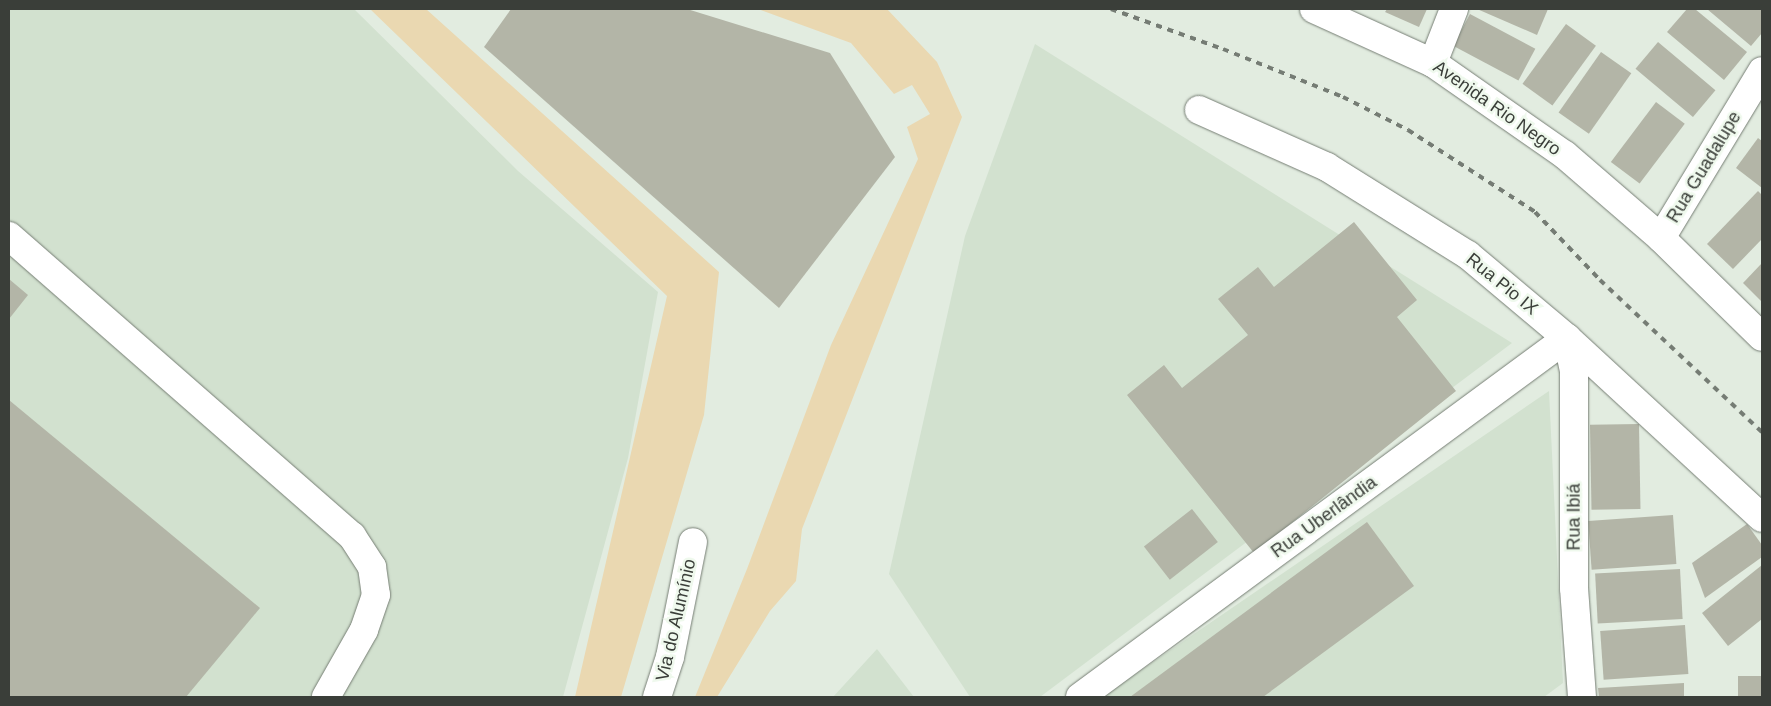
<!DOCTYPE html>
<meta charset="utf-8">
<style>
body{margin:0}
#map{position:relative;width:1771px;height:706px;overflow:hidden;background:#e2ece0;font-family:Arial,sans-serif}
div>[style]{position:absolute}
[style*='--x']{left:calc(var(--x)*1px);top:calc(var(--y)*1px);width:calc(var(--w)*1px);rotate:calc(var(--a)*1deg)}
.built>*{inset:0;background:#d2e1cf}
.green>*{inset:0;background:#ead8b1}
.building>*{inset:0;background:#b3b5a7;transform-origin:0 0}
.roads{filter:drop-shadow(0 0 1px #757d73) drop-shadow(0 0 1px #757d73)}
.minor>*{height:28px;margin:-14px;padding:0 14px;transform-origin:14px;border-radius:14px;background:#fff}
.rail>*{height:4px;margin-top:-2px;transform-origin:0;background:repeating-linear-gradient(90deg,#757c74 0 6px,transparent 0 12px)}
span{translate:-50% -50%;white-space:nowrap;text-align:center;line-height:1.15;-webkit-text-stroke:5px #eff9ed;paint-order:stroke}
.street-label{font-size:18px;color:#3a3e39}
.frame{position:absolute;inset:0;border:10px solid #3a3e39;pointer-events:none}
</style>
<div id="map">
<div class="built">
<i style="clip-path:polygon(9px 9px,354px 9px,518px 171px,658px 292px,628px 458px,563px 697px,9px 697px)"></i>
<i style="clip-path:polygon(1035px 44px,1512px 343px,1040px 697px,970px 697px,889px 574px,965px 236px)"></i>
<i style="clip-path:polygon(1549px 391px,1563px 683px,1544px 697px,1102px 697px)"></i>
<i style="clip-path:polygon(877px 649px,914px 697px,833px 697px)"></i>
</div>
<div class="green">
<i style="clip-path:polygon(370px 9px,426px 9px,719px 272px,704px 415px,621px 697px,575px 697px,667px 296px)"></i>
<i style="clip-path:polygon(758px 9px,887px 9px,937px 62px,962px 117px,802px 529px,796px 581px,770px 611px,717px 697px,695px 697px,747px 569px,831px 345px,918px 159px,907px 127px,930px 114px,912px 85px,894px 94px,851px 43px)"></i>
</div>
<div class="building">
<i style="clip-path:polygon(511px 9px,687px 9px,830px 53px,895px 157px,779px 308px,484px 47px)"></i>
<i style="clip-path:polygon(1387px 9px,1427px 9px,1419px 27px,1385px 12px)"></i>
<i style="clip-path:polygon(1477px 9px,1548px 9px,1537px 35px)"></i>
<i style="clip-path:polygon(1687px 9px,1695px 9px,1747px 52px,1724px 80px,1667px 32px)"></i>
<i style="clip-path:polygon(1707px 9px,1762px 9px,1762px 33px,1751px 46px)"></i>
<i style="left:1470px;top:14px;width:74px;height:36px;rotate:28deg"></i>
<i style="left:1566px;top:24px;width:37px;height:74px;rotate:36deg"></i>
<i style="left:1658px;top:42px;width:75px;height:35px;rotate:40deg"></i>
<i style="left:1601px;top:52px;width:37px;height:74px;rotate:35deg"></i>
<i style="left:1656px;top:102px;width:36px;height:75px;rotate:37deg"></i>
<i style="clip-path:polygon(1758px 138px,1762px 141px,1762px 188px,1736px 168px)"></i>
<i style="clip-path:polygon(1758px 191px,1762px 195px,1762px 239px,1733px 269px,1707px 244px)"></i>
<i style="clip-path:polygon(1354px 222px,1417px 300px,1397px 317px,1456px 391px,1254px 553px,1127px 395px,1164px 365px,1182px 388px,1248px 335px,1218px 299px,1258px 267px,1274px 287px)"></i>
<i style="clip-path:polygon(1762px 263px,1762px 302px,1743px 283px)"></i>
<i style="clip-path:polygon(9px 279px,28px 295px,9px 319px)"></i>
<i style="clip-path:polygon(9px 400px,260px 608px,186px 697px,9px 697px)"></i>
<i style="left:1639px;top:424px;width:85px;height:49px;rotate:89deg"></i>
<i style="left:1192px;top:509px;width:42px;height:61px;rotate:52deg"></i>
<i style="left:1673px;top:515px;width:49px;height:85px;rotate:86deg"></i>
<i style="clip-path:polygon(1367px 522px,1414px 586px,1263px 697px,1130px 697px)"></i>
<i style="clip-path:polygon(1747px 524px,1762px 545px,1762px 557px,1705px 598px,1692px 563px)"></i>
<i style="clip-path:polygon(1762px 565px,1762px 619px,1728px 646px,1702px 613px)"></i>
<i style="left:1680px;top:569px;width:50px;height:85px;rotate:87deg"></i>
<i style="left:1685px;top:625px;width:49px;height:85px;rotate:86deg"></i>
<i style="left:1762px;top:676px;width:21px;height:24px;rotate:90deg"></i>
<i style="clip-path:polygon(1684px 683px,1684px 697px,1599px 697px,1598px 688px)"></i>
</div>
<div class="roads">
<div class="minor">
<i style="--x:1314;--y:9;--w:131;--a:24.4"></i>
<i style="--x:1433;--y:63;--w:161;--a:34.9"></i>
<i style="--x:1565;--y:155;--w:127;--a:40.8"></i>
<i style="--x:1661;--y:238;--w:141;--a:44.4"></i>
<i style="--x:1433;--y:63;--w:58;--a:-68.7"></i>
<i style="--x:1199;--y:110;--w:140;--a:24"></i>
<i style="--x:1327;--y:167;--w:166;--a:32"></i>
<i style="--x:1468;--y:255;--w:129;--a:40"></i>
<i style="--x:1567;--y:338;--w:265;--a:42.7"></i>
<i style="--x:9;--y:236;--w:456;--a:41.2"></i>
<i style="--x:352;--y:536;--w:37;--a:57"></i>
<i style="--x:372;--y:567;--w:28;--a:82"></i>
<i style="--x:376;--y:595;--w:37;--a:109"></i>
<i style="--x:364;--y:630;--w:77;--a:119.6"></i>
<i style="--x:1661;--y:238;--w:195;--a:-58.8"></i>
<i style="--x:657;--y:697;--w:42;--a:-72"></i>
<i style="--x:670;--y:657;--w:117;--a:-78.7"></i>
<i style="--x:1080;--y:697;--w:605;--a:-36.4"></i>
<i style="--x:1567;--y:338;--w:33;--a:78"></i>
<i style="--x:1574;--y:370;--w:218;--a:90"></i>
<i style="--x:1574;--y:588;--w:109;--a:85.8"></i>
</div>
</div>
<div class="rail">
<i style="--x:1111;--y:9;--w:119;--a:19.7"></i>
<i style="--x:1223;--y:49;--w:129;--a:21.8"></i>
<i style="--x:1343;--y:97;--w:73;--a:26.9"></i>
<i style="--x:1408;--y:130;--w:151;--a:32.8"></i>
<i style="--x:1535;--y:212;--w:94;--a:46.3"></i>
<i style="--x:1600;--y:280;--w:222;--a:43.2"></i>
</div>
<div class="street-label">
<span style="left:1497px;top:108px;rotate:35deg">Avenida Rio Negro</span>
<span style="left:1704px;top:167px;rotate:-59deg">Rua Guadalupe</span>
<span style="left:1502px;top:284px;rotate:39deg">Rua Pio IX</span>
<span style="left:1324px;top:517px;rotate:-36deg">Rua Uberlândia</span>
<span style="left:1574px;top:517px;rotate:-90deg">Rua Ibiá</span>
<span style="left:676px;top:620px;rotate:-77deg">Via do Alumínio</span>
</div>
<div class="frame"></div>
</div>
